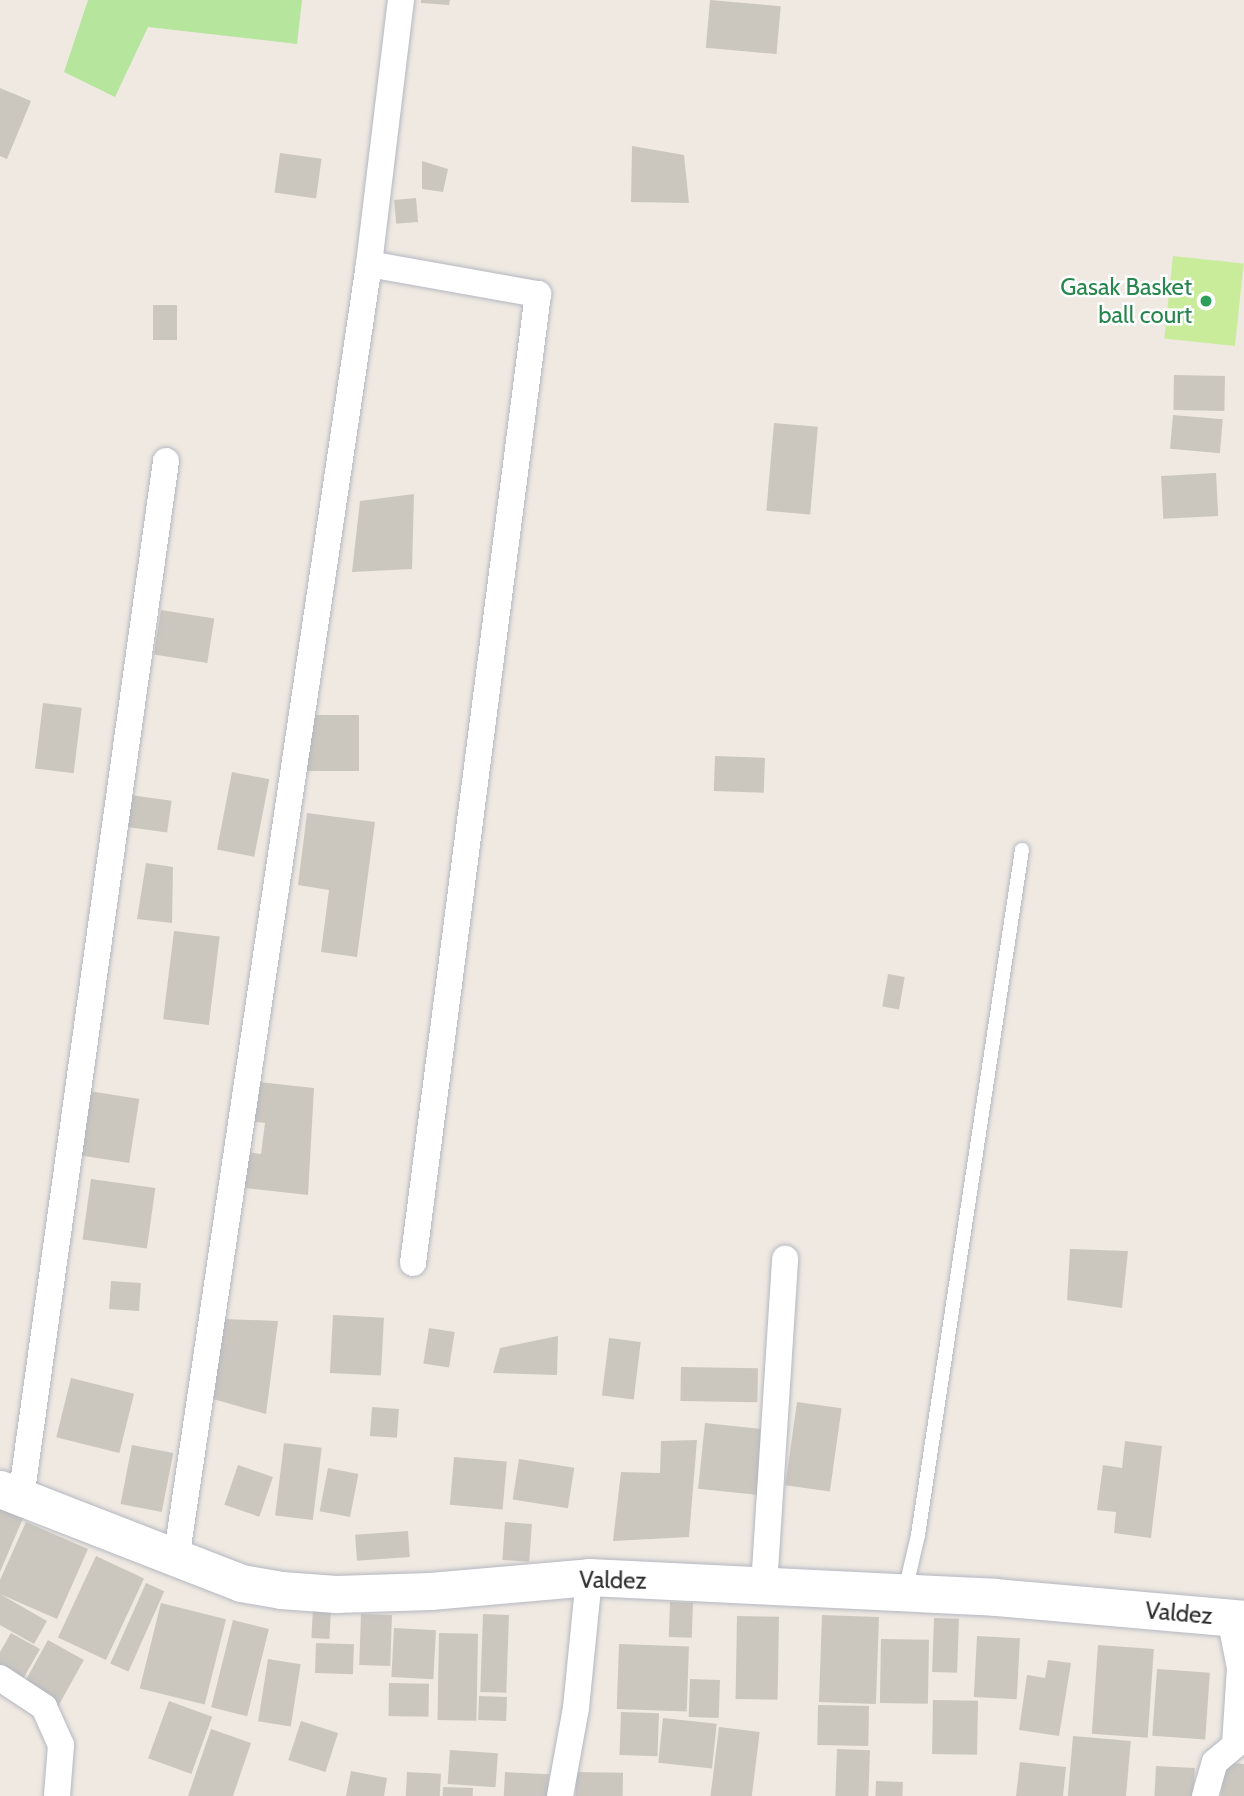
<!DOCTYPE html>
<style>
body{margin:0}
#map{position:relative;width:1244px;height:1796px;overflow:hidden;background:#efe9e1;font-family:Cabin,sans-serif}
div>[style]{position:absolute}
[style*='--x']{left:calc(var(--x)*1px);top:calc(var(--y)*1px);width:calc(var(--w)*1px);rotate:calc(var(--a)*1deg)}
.green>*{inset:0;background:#b6e59e}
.pitch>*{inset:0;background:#c9ec9a;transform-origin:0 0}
.building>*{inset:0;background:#cbc7bf;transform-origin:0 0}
.roads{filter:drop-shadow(0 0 2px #b4b7c1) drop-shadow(0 0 2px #b4b7c1)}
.lane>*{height:14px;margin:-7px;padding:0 7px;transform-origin:7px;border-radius:7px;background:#fff}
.street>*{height:26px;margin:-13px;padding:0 13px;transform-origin:13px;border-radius:13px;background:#fff}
.secondary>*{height:37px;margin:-18.5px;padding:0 18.5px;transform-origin:18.5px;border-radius:18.5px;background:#fff}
.dots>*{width:19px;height:19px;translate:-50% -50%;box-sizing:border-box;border:4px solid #fff;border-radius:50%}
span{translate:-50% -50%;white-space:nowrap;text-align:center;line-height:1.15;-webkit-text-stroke:5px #fff;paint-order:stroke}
.leisure-label{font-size:24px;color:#27864d}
.right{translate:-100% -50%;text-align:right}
.street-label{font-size:24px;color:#2e2e2e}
</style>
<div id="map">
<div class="green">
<i style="clip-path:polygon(88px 0,302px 0,297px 44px,148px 27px,115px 97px,64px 72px)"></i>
</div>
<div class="pitch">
<i style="left:1173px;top:256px;width:71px;height:83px;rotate:6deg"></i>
</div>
<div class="building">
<i style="clip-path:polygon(421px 0,450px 0,449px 5px,421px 3px)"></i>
<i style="left:710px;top:0;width:71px;height:48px;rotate:5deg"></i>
<i style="clip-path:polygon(0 88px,31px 101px,7px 159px,0 156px)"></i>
<i style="clip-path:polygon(632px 146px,684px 155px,689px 203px,631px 202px)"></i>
<i style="left:280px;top:153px;width:42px;height:40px;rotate:8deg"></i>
<i style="clip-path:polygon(422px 161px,448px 169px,443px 192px,422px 189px)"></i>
<i style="left:416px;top:198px;width:24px;height:22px;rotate:85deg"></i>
<i style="left:153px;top:305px;width:24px;height:35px"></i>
<i style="left:1174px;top:375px;width:51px;height:35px;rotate:1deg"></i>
<i style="left:1173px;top:415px;width:50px;height:34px;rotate:5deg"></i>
<i style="left:774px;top:423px;width:44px;height:88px;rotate:5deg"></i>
<i style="left:1216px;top:473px;width:43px;height:55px;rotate:87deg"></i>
<i style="clip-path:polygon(414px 494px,412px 569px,352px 572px,360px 501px)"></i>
<i style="left:161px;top:610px;width:54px;height:45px;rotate:9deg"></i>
<i style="left:43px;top:703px;width:39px;height:66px;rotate:7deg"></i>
<i style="left:306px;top:715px;width:53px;height:56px"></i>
<i style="left:715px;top:756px;width:50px;height:35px;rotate:2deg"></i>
<i style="left:232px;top:772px;width:38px;height:79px;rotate:11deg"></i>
<i style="left:130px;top:795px;width:42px;height:32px;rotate:8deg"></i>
<i style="clip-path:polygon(307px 813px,375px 822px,357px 957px,321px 952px,329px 890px,298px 885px)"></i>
<i style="clip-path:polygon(146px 863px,173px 867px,172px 923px,137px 919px)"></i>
<i style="left:174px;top:931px;width:46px;height:89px;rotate:7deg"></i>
<i style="left:888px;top:974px;width:17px;height:33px;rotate:10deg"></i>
<i style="clip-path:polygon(249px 1081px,314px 1088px,308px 1195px,236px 1187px,240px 1151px,261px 1154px,265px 1123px,244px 1120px)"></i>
<i style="left:83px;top:1090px;width:57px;height:65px;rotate:9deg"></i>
<i style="left:91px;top:1179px;width:65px;height:61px;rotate:8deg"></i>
<i style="clip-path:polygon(1070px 1249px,1128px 1251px,1122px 1308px,1067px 1300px)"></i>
<i style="left:111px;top:1281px;width:30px;height:28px;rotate:4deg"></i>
<i style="left:333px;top:1315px;width:51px;height:58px;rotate:3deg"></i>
<i style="clip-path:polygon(224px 1319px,278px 1321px,266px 1414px,213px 1399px)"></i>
<i style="left:429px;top:1328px;width:26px;height:36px;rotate:9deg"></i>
<i style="clip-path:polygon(558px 1336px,557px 1375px,493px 1373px,500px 1348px)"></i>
<i style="left:609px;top:1338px;width:32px;height:58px;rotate:7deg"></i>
<i style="left:681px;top:1367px;width:77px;height:34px;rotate:1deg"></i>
<i style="left:71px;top:1378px;width:65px;height:61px;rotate:14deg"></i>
<i style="left:797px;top:1402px;width:45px;height:84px;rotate:8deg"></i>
<i style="left:372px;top:1407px;width:27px;height:29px;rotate:4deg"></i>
<i style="left:705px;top:1423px;width:61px;height:66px;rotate:6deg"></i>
<i style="clip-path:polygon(697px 1440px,689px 1537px,613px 1541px,621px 1472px,660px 1473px,661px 1441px)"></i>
<i style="clip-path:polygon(1125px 1441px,1162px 1446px,1151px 1538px,1114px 1533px,1116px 1512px,1097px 1510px,1103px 1465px,1122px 1468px)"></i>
<i style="left:284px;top:1443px;width:38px;height:73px;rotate:7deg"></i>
<i style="left:132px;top:1445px;width:42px;height:60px;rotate:11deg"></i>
<i style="left:454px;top:1457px;width:53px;height:48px;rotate:5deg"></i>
<i style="left:519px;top:1459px;width:56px;height:41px;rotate:9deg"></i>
<i style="left:238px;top:1465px;width:37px;height:42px;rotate:19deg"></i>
<i style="left:328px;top:1468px;width:31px;height:44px;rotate:11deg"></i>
<i style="clip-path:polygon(0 1505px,24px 1516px,0 1572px)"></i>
<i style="clip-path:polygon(26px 1522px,88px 1549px,57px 1619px,0 1594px,0 1580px)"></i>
<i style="left:505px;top:1522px;width:27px;height:38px;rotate:4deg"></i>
<i style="left:408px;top:1531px;width:26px;height:53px;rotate:86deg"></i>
<i style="left:96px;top:1556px;width:53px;height:90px;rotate:25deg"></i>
<i style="left:146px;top:1583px;width:20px;height:88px;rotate:24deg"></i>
<i style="clip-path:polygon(0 1594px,47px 1621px,34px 1644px,0 1625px)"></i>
<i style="left:670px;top:1602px;width:23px;height:35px;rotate:2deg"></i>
<i style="left:161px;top:1603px;width:67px;height:88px;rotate:14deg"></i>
<i style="left:313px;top:1608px;width:18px;height:30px;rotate:3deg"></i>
<i style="left:361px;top:1614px;width:31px;height:51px;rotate:2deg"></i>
<i style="left:483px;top:1614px;width:26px;height:78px;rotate:2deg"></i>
<i style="left:822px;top:1615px;width:57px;height:87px;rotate:2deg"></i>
<i style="left:737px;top:1616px;width:42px;height:83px;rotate:1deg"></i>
<i style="left:934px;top:1618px;width:25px;height:54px;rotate:2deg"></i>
<i style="left:233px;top:1620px;width:37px;height:90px;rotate:14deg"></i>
<i style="left:394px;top:1628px;width:42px;height:49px;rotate:3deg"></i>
<i style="clip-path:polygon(11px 1633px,40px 1649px,19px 1686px,0 1675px,0 1652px)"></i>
<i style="left:439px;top:1633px;width:39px;height:87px;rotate:1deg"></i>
<i style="left:977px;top:1636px;width:43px;height:61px;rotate:3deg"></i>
<i style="left:881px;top:1639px;width:48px;height:64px;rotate:1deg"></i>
<i style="left:48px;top:1640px;width:41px;height:56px;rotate:29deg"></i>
<i style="left:316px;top:1643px;width:38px;height:30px;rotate:2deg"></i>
<i style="left:619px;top:1644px;width:70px;height:65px;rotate:2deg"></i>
<i style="left:1098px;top:1645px;width:56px;height:89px;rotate:4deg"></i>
<i style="left:268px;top:1659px;width:33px;height:63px;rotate:9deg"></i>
<i style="clip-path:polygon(1048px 1660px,1071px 1663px,1059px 1736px,1019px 1730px,1027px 1675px,1045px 1678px)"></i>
<i style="left:1157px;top:1669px;width:53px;height:67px;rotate:4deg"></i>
<i style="left:690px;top:1679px;width:30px;height:38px;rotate:2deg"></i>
<i style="left:389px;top:1683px;width:40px;height:33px;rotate:1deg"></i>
<i style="left:479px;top:1696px;width:28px;height:24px;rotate:2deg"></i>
<i style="left:933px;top:1700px;width:45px;height:54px;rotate:1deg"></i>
<i style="left:169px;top:1701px;width:46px;height:61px;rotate:20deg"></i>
<i style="left:818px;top:1705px;width:51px;height:40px;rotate:1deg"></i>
<i style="left:621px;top:1712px;width:38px;height:43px;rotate:2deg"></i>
<i style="left:663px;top:1718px;width:54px;height:45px;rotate:6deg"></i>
<i style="left:301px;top:1721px;width:39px;height:41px;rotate:18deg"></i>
<i style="left:719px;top:1727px;width:41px;height:70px;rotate:7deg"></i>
<i style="clip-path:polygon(211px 1729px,251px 1743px,233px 1796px,188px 1796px)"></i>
<i style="left:1073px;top:1736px;width:58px;height:60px;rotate:5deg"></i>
<i style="left:837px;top:1749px;width:33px;height:47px;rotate:2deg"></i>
<i style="left:450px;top:1750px;width:48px;height:34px;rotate:4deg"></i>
<i style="clip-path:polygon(1020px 1762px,1066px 1767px,1063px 1796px,1016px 1796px)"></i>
<i style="clip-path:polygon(1224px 1762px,1244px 1764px,1244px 1796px,1221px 1796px)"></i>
<i style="left:1156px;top:1766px;width:39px;height:30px;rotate:3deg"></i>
<i style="clip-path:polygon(351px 1771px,387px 1778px,384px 1796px,346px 1796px)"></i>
<i style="left:407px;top:1772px;width:34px;height:24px;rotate:3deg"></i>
<i style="left:505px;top:1772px;width:44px;height:24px;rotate:3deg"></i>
<i style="left:576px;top:1772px;width:47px;height:24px;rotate:1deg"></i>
<i style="left:876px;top:1781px;width:27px;height:15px;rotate:2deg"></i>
<i style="left:443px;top:1787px;width:30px;height:9px;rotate:2deg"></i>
</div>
<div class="roads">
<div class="lane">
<i style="--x:905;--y:1591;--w:57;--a:-76.9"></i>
<i style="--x:918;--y:1535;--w:693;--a:-81.37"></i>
</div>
<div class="street">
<i style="--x:369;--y:264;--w:172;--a:10.1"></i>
<i style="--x:538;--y:294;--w:977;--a:97.35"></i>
<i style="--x:21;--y:1498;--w:1047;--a:-82.04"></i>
<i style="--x:176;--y:1560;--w:1310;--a:-81.53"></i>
<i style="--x:369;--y:264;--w:266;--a:-83.1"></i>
<i style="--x:764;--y:1586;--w:328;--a:-86.3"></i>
<i style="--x:0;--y:1678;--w:53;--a:33.4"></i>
<i style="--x:44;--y:1707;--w:42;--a:65.9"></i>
<i style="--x:61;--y:1745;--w:51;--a:94.5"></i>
<i style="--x:560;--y:1796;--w:89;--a:-79.7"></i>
<i style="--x:576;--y:1708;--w:132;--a:-84.3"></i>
<i style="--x:1205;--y:1796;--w:35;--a:-74"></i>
<i style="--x:1215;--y:1762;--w:26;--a:-40"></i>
<i style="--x:1235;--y:1745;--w:77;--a:-86.3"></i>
<i style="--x:1240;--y:1668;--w:51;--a:-101.3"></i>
</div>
<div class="secondary">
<i style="--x:0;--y:1489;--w:259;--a:21.3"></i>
<i style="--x:241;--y:1583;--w:41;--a:9.9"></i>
<i style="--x:281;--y:1590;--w:55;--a:4.2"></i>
<i style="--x:336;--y:1594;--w:94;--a:-1.8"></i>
<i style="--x:430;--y:1591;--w:160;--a:-5"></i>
<i style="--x:589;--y:1577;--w:406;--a:2.8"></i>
<i style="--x:995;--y:1597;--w:250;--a:5"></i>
</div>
</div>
<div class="dots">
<i style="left:1206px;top:301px;background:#2e9e5b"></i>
</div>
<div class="leisure-label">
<span class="right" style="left:1192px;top:301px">Gasak Basket<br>ball court</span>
</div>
<div class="street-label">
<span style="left:613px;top:1580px;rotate:1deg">Valdez</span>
<span style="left:1179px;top:1613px;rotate:5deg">Valdez</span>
</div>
</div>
